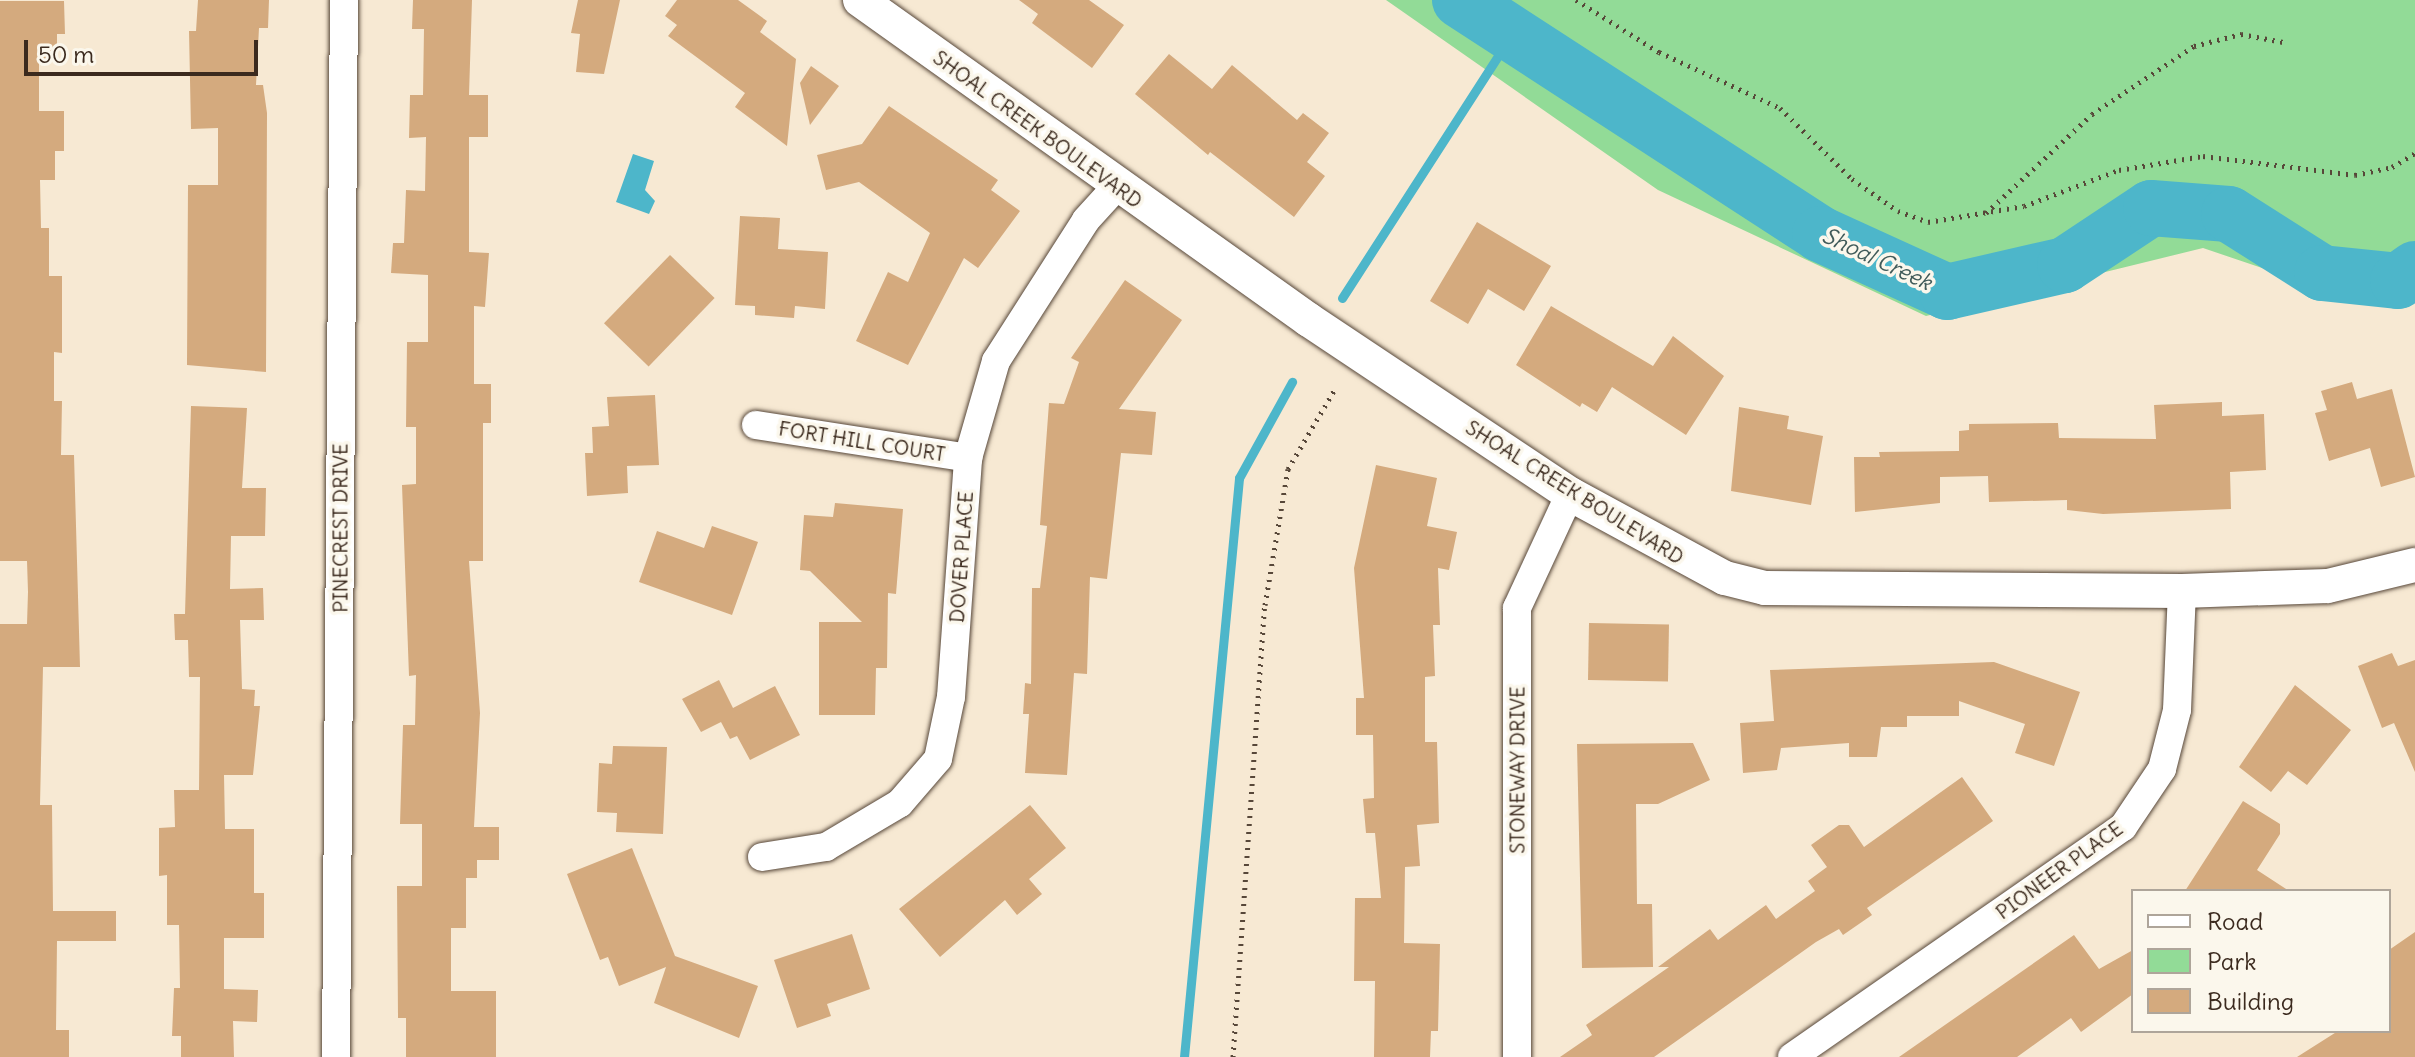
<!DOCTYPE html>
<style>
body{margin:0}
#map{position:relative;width:2415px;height:1057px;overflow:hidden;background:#f7e9d3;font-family:Delius,sans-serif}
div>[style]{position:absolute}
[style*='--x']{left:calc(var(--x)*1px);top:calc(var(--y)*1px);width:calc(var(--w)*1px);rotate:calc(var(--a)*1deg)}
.green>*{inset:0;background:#92db97}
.water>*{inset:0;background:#4db6ca}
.stream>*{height:9px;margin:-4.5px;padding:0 4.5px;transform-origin:4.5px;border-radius:4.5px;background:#4db6ca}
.river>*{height:56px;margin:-28px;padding:0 28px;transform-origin:28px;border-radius:28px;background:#4db6ca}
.building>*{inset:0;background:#d4aa7e;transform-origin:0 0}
.path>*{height:5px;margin-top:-2.5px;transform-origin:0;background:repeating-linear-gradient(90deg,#574739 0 2px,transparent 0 8px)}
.roads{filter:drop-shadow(0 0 2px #574739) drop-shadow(0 0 2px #574739)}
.minor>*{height:28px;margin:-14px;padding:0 14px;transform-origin:14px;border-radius:14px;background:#fff}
.tertiary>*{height:34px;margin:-17px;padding:0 17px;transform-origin:17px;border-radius:17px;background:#fff}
span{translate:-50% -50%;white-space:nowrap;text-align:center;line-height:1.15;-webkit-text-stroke:7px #fbf7ec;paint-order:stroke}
.street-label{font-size:20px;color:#3b2a1e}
.water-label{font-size:22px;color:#415b5a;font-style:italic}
.legend{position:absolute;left:2131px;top:889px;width:260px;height:144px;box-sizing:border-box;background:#fbf7ec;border:2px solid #aea59a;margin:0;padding:10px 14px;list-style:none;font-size:24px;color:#3b2a1e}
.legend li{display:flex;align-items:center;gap:16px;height:40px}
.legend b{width:40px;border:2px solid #aea59a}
.scale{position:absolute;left:24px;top:40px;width:234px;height:36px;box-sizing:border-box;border:4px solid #3b2a1e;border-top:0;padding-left:10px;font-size:24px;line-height:28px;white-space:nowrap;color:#3b2a1e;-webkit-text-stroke:6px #fbf7ec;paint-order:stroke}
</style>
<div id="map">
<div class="green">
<i style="clip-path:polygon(1386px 0,2415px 0,2415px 278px,2368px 304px,2203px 248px,1926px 316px,1658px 190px)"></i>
</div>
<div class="water">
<i style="clip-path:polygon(633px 154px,654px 161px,645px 190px,655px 201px,649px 214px,616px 202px)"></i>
</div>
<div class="stream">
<i style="--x:1342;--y:298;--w:314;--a:-57.2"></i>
<i style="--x:1184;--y:1057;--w:582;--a:-84.57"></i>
<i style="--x:1239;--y:478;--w:110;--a:-61.1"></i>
</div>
<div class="river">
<i style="--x:1460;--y:0;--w:429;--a:33"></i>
<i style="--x:1820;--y:234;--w:140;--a:24.5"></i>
<i style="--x:1947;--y:292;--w:121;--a:-12.9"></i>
<i style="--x:2065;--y:265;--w:103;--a:-33.5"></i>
<i style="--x:2151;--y:208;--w:78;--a:4.4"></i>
<i style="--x:2229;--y:214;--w:110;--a:32.4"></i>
<i style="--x:2322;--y:273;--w:76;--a:6"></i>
<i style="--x:2398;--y:281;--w:21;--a:-35"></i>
</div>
<div class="building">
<i style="clip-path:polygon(198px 0,269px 0,268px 28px,259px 28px,256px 85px,263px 85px,267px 113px,266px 372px,187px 365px,188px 185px,218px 185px,218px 128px,191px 129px,189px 31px,196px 31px)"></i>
<i style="clip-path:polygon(413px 0,472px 0,469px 95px,488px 95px,488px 137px,469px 137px,469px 252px,489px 253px,485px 307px,474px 306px,474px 384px,491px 384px,491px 423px,483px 423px,483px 561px,469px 561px,480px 713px,474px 827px,499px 827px,499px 860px,477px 860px,477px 878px,466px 878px,466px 928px,451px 928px,451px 991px,496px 991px,496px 1057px,406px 1057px,406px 1018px,398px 1018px,397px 886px,422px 886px,422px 824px,400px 824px,403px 725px,415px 725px,416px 675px,409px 676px,402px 485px,416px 484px,416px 427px,406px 427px,407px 342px,428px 342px,428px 275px,391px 273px,393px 243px,404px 243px,406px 190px,425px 191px,426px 137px,409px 138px,410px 95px,423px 95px,424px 29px,412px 29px)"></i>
<i style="clip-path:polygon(578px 0,620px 0,604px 74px,576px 72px,580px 34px,571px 33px)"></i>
<i style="clip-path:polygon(677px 0,738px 0,767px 21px,760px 32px,796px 59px,787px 146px,735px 107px,745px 93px,668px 36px,677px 25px,665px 16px)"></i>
<i style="clip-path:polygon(1019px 0,1089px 0,1124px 25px,1092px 68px,1032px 23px,1038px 14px)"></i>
<i style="clip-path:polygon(0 1px,64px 1px,65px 34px,57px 34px,57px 60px,39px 60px,39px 111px,64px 111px,64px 151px,55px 151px,55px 180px,40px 180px,41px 228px,49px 228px,49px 276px,62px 276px,62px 353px,54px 352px,54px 401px,62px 401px,61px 455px,74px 455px,80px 667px,43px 667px,40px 805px,52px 805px,53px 911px,116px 911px,116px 941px,57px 941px,56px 1030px,69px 1030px,69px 1057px,0 1057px,0 624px,27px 624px,28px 592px,27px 561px,0 561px)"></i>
<i style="clip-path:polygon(1169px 54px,1212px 89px,1232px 65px,1297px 120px,1303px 113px,1329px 133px,1307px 162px,1325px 176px,1294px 217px,1210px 152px,1208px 155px,1135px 94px)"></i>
<i style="clip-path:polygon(811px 66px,839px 86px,810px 125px,800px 83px)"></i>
<i style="clip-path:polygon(889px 106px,998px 180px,991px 190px,1020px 211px,978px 268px,964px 258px,908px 365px,856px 341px,888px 272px,908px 282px,930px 233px,859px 182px,826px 190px,817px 155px,862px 144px)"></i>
<i style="clip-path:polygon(740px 216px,780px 218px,778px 249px,828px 252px,825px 309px,795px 306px,794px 318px,755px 315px,755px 306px,735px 305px)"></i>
<i style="clip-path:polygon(1477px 222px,1551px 266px,1524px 311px,1488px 289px,1468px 324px,1430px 301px)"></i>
<i style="left:670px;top:255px;width:62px;height:95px;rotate:44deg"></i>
<i style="clip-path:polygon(1125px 280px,1182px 320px,1119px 409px,1156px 412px,1152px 455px,1121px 453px,1107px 579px,1090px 577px,1087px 674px,1074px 673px,1067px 775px,1025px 773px,1029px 714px,1023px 714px,1025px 683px,1031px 684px,1032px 588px,1040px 588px,1047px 526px,1040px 525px,1049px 403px,1064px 404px,1079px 362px,1071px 358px)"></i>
<i style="clip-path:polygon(1551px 306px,1653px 366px,1673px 336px,1724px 376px,1686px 435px,1612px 387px,1597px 412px,1582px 403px,1580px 407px,1516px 365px)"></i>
<i style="clip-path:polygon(2352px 382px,2357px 399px,2392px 389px,2415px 477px,2381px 487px,2370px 448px,2329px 461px,2315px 413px,2327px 410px,2321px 391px)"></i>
<i style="clip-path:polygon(655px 395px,659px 465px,627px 466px,628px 493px,587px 496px,585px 453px,593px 453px,592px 427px,609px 426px,607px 397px)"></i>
<i style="clip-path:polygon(2222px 402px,2222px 416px,2264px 414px,2266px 470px,2230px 472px,2231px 509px,2103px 514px,2067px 510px,2067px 500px,1989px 502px,1988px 476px,1940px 477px,1940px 503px,1855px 512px,1854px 457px,1880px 457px,1879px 452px,1959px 451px,1959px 431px,1969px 430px,1969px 424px,2058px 423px,2059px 438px,2156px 439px,2154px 405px)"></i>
<i style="clip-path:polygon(191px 406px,247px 408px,242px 488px,266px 488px,265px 536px,231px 536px,230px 589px,263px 588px,264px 620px,240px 620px,242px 689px,255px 690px,254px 706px,260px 706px,253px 775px,224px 775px,225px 829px,254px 829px,254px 893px,264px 893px,264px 938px,224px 938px,224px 989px,258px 990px,257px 1022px,233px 1021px,234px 1057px,181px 1057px,181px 1036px,172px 1036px,174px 988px,180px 988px,179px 925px,167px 925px,167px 875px,159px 876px,159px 828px,175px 827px,174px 790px,199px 790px,200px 677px,189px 677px,188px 640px,175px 640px,174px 614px,185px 614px)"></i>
<i style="clip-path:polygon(1739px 407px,1789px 416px,1787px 429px,1823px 436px,1811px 505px,1731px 491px)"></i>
<i style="clip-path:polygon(1376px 465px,1437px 478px,1427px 526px,1457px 532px,1449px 570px,1438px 568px,1440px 625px,1433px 625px,1435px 676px,1425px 677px,1425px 742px,1437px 742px,1439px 823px,1417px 825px,1420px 866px,1405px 867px,1404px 943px,1440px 944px,1438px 1031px,1431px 1031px,1430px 1057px,1374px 1057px,1375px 981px,1354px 981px,1355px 898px,1381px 898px,1375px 833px,1366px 833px,1363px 799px,1374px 798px,1373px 735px,1356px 735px,1356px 698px,1364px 698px,1354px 568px)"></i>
<i style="clip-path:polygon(835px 503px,903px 509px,896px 594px,888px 593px,887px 668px,876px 668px,875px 715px,819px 715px,819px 622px,862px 622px,810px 571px,800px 570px,804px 515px,833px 517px)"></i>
<i style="clip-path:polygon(712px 526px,758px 542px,732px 615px,639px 582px,657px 531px,704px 548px)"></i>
<i style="left:1589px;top:623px;width:80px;height:57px;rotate:1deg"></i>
<i style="clip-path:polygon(2392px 653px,2398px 666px,2415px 660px,2415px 772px,2394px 723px,2382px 728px,2358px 666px)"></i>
<i style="clip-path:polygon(1994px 662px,2080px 692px,2054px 766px,2015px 753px,2025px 724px,1959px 701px,1959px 716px,1907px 716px,1907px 727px,1881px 727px,1877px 757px,1849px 757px,1849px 743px,1781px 748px,1777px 770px,1743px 773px,1740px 723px,1774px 721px,1770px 670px)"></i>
<i style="clip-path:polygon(719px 680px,733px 708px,775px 686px,800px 735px,750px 760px,737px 736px,730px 739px,721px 722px,701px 732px,682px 699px)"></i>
<i style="clip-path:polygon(2295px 685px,2351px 730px,2307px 785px,2288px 771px,2271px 792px,2239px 767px)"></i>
<i style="clip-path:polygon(1693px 743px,1710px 780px,1658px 804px,1636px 804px,1637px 904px,1652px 904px,1653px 967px,1582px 968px,1577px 744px)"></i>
<i style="clip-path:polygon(613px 746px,667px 747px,663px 834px,616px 832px,617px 813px,597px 812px,599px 763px,612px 764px)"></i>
<i style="clip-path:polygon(1962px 777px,1993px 821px,1867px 908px,1872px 915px,1843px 935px,1839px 929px,1816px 942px,1654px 1057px,1560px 1057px,1592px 1035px,1586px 1025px,1669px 967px,1658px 967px,1710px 929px,1718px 940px,1766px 905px,1776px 919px,1815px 891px,1808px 881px,1827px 867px,1811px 845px,1839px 825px,1849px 825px,1864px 847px)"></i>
<i style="clip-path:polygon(2243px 801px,2280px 824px,2280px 834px,2257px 870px,2289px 891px,2185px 891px)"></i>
<i style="clip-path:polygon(1030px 805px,1066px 848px,1029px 879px,1042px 894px,1017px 915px,1005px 900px,940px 957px,899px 909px)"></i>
<i style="clip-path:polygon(632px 848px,675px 956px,758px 986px,739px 1038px,654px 1003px,666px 967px,619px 986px,608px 957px,600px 960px,567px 874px)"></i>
<i style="clip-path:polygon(2415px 932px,2415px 1057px,2297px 1057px,2338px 1031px,2389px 1031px,2389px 950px)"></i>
<i style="clip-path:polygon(852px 934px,870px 989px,827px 1004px,831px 1016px,797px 1028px,774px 960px)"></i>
<i style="clip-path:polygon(2074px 935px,2099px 969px,2133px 950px,2133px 994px,2081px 1032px,2071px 1018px,2017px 1057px,1899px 1057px)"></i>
</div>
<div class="path">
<i style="--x:1576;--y:0;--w:98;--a:32.1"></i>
<i style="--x:1659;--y:52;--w:133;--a:24.8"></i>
<i style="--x:1780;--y:108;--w:101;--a:44.6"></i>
<i style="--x:1852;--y:179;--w:56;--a:34.8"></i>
<i style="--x:1898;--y:211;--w:32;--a:20"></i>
<i style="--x:1928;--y:222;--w:97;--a:-9.5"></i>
<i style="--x:2024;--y:206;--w:102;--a:-20.8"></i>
<i style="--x:2119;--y:170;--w:85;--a:-9.5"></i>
<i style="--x:2203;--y:156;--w:153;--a:7.1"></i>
<i style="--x:2355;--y:175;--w:38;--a:-12"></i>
<i style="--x:2392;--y:167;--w:27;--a:-31"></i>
<i style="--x:1986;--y:213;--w:145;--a:-43"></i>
<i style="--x:2092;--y:114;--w:123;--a:-33.7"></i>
<i style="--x:2194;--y:46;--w:49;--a:-14.3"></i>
<i style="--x:2241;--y:34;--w:43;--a:10.8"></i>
<i style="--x:1233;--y:1057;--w:453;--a:-86"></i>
<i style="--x:1265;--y:605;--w:138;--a:-80.4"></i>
<i style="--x:1288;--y:469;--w:93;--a:-59.6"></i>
</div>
<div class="roads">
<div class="minor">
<i style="--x:756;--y:425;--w:215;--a:8.8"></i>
<i style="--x:762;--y:857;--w:65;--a:-8.9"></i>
<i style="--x:826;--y:847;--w:86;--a:-30.7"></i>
<i style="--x:900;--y:803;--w:58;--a:-49.2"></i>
<i style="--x:938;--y:759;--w:63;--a:-78.2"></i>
<i style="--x:951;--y:697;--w:240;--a:-85.9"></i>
<i style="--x:968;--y:458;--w:101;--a:-73.9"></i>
<i style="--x:996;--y:361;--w:167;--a:-57.4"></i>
<i style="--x:1086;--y:220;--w:45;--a:-47.7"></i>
<i style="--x:336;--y:1057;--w:1057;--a:-89.57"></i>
<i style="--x:1517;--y:1057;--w:449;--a:-90"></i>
<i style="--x:1517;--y:608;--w:126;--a:-65.1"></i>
<i style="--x:1792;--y:1057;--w:403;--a:-34.8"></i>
<i style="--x:2123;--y:827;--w:70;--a:-56.1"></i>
<i style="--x:2162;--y:769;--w:61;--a:-75.7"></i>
<i style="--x:2177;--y:710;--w:119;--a:-87.6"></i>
</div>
<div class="tertiary">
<i style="--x:860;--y:0;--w:551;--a:35.48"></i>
<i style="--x:1309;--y:320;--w:314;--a:33.7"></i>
<i style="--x:1570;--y:494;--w:176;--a:28.5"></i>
<i style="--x:1725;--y:578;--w:41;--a:14"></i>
<i style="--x:1765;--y:588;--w:417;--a:0.4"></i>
<i style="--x:2182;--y:591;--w:146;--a:-2"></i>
<i style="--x:2328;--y:586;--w:89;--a:-13.6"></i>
</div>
</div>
<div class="street-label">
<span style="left:1038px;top:129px;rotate:36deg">SHOAL CREEK BOULEVARD</span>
<span style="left:862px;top:441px;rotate:9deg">FORT HILL COURT</span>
<span style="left:1575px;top:492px;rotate:32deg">SHOAL CREEK BOULEVARD</span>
<span style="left:340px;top:528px;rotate:-90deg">PINECREST DRIVE</span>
<span style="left:961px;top:557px;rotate:-86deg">DOVER PLACE</span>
<span style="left:1517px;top:770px;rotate:-90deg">STONEWAY DRIVE</span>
<span style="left:2059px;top:870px;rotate:-36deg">PIONEER PLACE</span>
</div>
<div class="water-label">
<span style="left:1877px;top:259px;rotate:25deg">Shoal Creek</span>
</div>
<ul class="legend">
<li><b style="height:10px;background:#fff"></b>Road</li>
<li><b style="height:22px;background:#92db97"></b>Park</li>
<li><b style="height:22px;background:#d4aa7e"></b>Building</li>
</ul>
<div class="scale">50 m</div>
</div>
